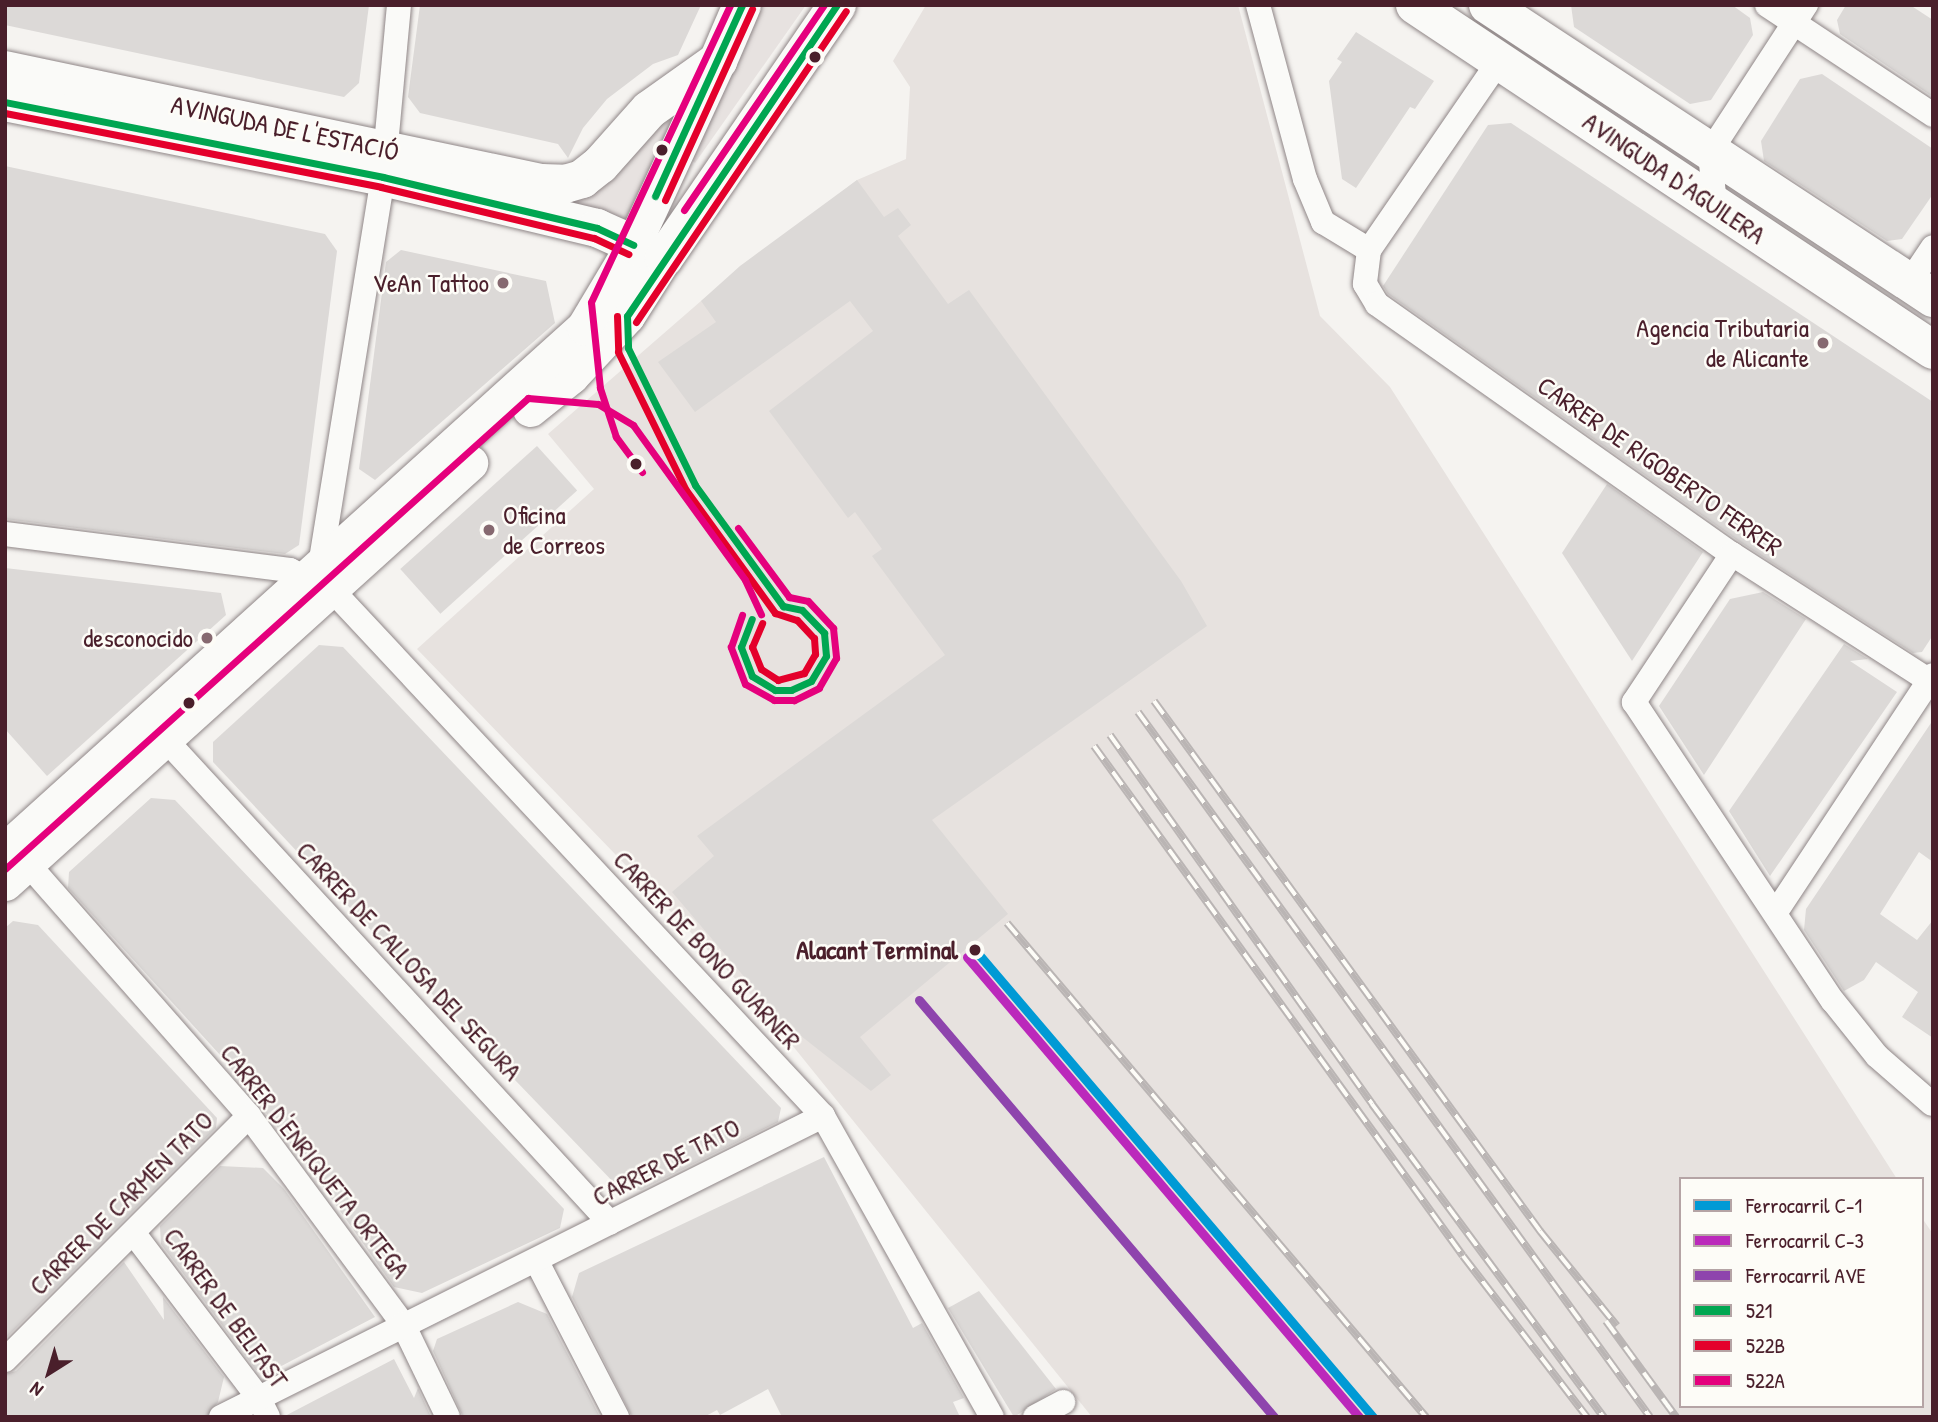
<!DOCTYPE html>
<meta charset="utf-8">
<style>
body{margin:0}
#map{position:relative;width:1938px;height:1422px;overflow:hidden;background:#f5f3f0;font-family:"Patrick Hand",sans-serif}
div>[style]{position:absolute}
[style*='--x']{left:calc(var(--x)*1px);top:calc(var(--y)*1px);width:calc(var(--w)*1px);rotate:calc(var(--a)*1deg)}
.built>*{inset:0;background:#e7e2df}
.green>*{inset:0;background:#e7e2e0}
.building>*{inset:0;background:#dcd9d7;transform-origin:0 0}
.roads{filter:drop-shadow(0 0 2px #8f8687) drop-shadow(0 0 2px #8f8687)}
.minor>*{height:24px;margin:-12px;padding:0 12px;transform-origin:12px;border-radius:12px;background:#fafaf8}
.secondary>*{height:35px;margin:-17.5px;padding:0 17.5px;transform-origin:17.5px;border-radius:17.5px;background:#fafaf8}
.primary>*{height:38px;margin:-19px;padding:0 19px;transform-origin:19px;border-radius:19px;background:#fafaf8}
.rail>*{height:8px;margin-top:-4px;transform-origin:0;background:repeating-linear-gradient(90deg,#fdfcf7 0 16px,#bab5b4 0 32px);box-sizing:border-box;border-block:2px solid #bab5b4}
.bus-1>*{height:7px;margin:-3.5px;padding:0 3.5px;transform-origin:3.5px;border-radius:3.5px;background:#00a651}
.bus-2>*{height:7px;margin:-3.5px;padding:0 3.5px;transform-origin:3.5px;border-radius:3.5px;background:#e4002b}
.bus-3>*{height:7px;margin:-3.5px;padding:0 3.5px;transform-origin:3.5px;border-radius:3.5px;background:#e5007d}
.rail-1>*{height:9px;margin:-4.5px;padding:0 4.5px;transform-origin:4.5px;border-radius:4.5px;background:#009ad5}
.rail-2>*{height:9px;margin:-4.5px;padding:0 4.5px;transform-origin:4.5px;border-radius:4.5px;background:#bb29bb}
.rail-3>*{height:9px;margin:-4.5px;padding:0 4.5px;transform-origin:4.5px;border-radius:4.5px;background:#8e44ad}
.dots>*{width:19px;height:19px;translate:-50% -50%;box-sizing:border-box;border:4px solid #fdfcf7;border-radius:50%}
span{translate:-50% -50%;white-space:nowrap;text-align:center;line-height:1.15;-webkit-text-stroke:5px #fdfcf7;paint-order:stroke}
.street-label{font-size:26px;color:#4a1f2b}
.poi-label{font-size:26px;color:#4a1f2b}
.right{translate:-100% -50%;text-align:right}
.left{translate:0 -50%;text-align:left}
.stop-label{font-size:26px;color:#4a1f2b;font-weight:700}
.frame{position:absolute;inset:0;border:7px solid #4a1f2b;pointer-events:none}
.legend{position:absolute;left:1679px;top:1177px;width:245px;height:231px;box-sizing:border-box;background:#fdfcf7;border:2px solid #b5a4a5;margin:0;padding:9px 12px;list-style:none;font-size:21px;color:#4a1f2b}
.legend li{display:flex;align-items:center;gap:14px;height:35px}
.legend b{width:35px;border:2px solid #b5a4a5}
.north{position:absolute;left:14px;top:1338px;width:70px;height:70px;-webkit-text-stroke:5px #fdfcf7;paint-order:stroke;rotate:217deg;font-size:19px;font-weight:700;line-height:28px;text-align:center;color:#4a1f2b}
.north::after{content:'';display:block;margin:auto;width:24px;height:32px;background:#4a1f2b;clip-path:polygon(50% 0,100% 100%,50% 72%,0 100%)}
</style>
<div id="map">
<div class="built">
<i style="clip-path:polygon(926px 5px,1238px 5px,1320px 316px,1390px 387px,1897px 1179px,1681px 1179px,1681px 1406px,1922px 1406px,1922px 1218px,1933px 1234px,1933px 1417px,1092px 1417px,755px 999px,417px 649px,594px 489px,548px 434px,701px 301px,857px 180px,906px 159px,910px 87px,893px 61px)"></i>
</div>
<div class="green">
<i style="clip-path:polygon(762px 5px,806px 5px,695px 163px,690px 159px)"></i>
<i style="clip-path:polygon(684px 100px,629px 220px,559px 203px)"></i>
</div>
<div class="building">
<i style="clip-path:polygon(5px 5px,369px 5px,359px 83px,344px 97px,5px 25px)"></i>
<i style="clip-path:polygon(420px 5px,701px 5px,678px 55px,653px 64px,607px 99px,583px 128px,568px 158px,558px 144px,420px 113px,408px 97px)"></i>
<i style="clip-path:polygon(1571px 5px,1732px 5px,1750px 18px,1753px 35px,1711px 100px,1690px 104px,1574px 27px)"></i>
<i style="clip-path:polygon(1846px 5px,1910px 5px,1933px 20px,1933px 97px,1840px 34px,1837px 20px)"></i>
<i style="clip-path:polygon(1356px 32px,1434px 81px,1415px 109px,1410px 107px,1356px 188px,1342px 179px,1329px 81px,1342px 62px,1337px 59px)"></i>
<i style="clip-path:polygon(1822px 74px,1933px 149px,1933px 194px,1902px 239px,1887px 241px,1764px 161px,1761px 141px,1800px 79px)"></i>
<i style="clip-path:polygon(1511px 123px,1933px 402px,1933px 635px,1922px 652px,1913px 653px,1740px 542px,1388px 294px,1383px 286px,1488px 125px)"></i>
<i style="clip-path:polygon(5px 166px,325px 234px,337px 251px,299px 545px,285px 554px,5px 519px)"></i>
<i style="clip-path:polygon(857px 180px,884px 217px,898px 208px,911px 225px,898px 236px,948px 304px,969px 290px,1181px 581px,1207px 626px,932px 820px,1008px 914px,860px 1037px,891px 1075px,871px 1091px,782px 1021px,672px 892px,714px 856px,697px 836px,945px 655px,872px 556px,882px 549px,855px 512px,848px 518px,769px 411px,873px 331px,850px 301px,695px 412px,658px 362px,716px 322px,701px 301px,740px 266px)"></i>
<i style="clip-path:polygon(401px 250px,546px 281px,555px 323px,375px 480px,359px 469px,386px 262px)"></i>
<i style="left:537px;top:446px;width:60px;height:184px;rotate:48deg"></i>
<i style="clip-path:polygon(1607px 484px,1703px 552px,1632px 661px,1562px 553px)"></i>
<i style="clip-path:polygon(5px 568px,221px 593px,226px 615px,47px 776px,5px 729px)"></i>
<i style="clip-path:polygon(1763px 592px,1806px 619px,1704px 775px,1659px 706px,1730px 599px)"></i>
<i style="clip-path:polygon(1844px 644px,1868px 659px,1850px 661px,1897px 692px,1770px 876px,1729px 811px)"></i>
<i style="clip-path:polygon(319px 645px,343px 647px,781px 1108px,778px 1122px,641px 1190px,618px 1187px,383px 943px,213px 762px,213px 742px)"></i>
<i style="clip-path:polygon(1933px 720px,1933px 862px,1919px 852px,1880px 914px,1917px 940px,1933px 920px,1933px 1038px,1902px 1017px,1918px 992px,1876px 962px,1864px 980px,1844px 991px,1804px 930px,1806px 909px)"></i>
<i style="clip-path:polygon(151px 798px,175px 800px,279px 909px,564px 1209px,560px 1228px,422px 1293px,394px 1287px,309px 1167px,221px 1056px,68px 888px,69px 872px)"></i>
<i style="clip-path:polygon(13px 921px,38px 925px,217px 1118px,216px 1128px,5px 1339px,5px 928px)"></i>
<i style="clip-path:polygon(824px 1157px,913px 1328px,922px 1323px,964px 1398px,953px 1402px,960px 1417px,782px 1417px,768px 1389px,720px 1415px,717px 1410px,704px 1417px,632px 1417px,572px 1297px,579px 1273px)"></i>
<i style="clip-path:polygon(220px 1166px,263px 1168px,284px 1189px,375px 1317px,268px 1373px,256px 1370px,161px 1244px,160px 1226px)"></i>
<i style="clip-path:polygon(124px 1262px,164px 1320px,163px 1297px,224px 1377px,218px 1402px,206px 1417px,5px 1417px,5px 1374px,16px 1371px)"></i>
<i style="clip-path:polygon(979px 1291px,1056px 1389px,1014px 1417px,948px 1308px)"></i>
<i style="clip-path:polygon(518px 1302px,547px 1314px,600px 1417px,463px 1417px,433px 1351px,437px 1339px)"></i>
<i style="clip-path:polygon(394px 1359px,414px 1398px,418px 1388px,431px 1417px,283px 1417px)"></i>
</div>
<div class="roads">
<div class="minor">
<i style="--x:399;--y:5;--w:173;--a:95.3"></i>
<i style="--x:383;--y:177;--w:394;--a:99.2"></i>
<i style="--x:320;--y:566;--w:25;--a:64"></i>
<i style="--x:331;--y:589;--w:721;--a:46.97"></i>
<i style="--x:823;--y:1116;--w:345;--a:60.7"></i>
<i style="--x:1258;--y:5;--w:180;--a:74.9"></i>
<i style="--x:1305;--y:179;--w:47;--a:67.3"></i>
<i style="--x:1323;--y:222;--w:54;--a:31.3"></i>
<i style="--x:1767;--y:5;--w:199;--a:33.5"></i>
<i style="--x:1499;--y:61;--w:229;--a:124.5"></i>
<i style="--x:1369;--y:250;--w:34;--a:97"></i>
<i style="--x:1365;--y:284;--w:23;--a:59"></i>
<i style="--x:1377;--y:304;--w:434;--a:35.2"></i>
<i style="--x:1732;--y:554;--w:239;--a:32.7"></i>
<i style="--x:1715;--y:206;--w:54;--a:-95.3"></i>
<i style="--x:1710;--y:152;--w:176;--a:-56.9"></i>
<i style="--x:1909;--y:283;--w:43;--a:-56.3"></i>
<i style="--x:5;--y:534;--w:287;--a:7.2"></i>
<i style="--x:290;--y:570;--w:18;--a:27"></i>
<i style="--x:1732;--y:554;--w:178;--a:123.5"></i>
<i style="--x:1634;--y:702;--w:359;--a:56.4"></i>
<i style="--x:1833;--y:1001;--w:70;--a:51.3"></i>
<i style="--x:1877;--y:1056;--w:73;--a:41.1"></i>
<i style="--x:165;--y:739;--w:657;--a:47.4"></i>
<i style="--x:27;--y:863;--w:337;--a:48.7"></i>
<i style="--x:249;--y:1116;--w:259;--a:53.5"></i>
<i style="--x:403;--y:1324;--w:103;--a:64.2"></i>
<i style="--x:1776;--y:912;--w:284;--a:-56.5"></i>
<i style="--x:135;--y:1235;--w:203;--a:52.8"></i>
<i style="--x:258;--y:1397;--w:22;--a:63"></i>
<i style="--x:536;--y:1260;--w:177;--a:62.7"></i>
<i style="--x:5;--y:1360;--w:345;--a:-45"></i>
<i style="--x:221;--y:1417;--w:673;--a:-26.57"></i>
<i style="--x:1035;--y:1417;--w:32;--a:-28"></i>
</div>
<div class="secondary">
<i style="--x:530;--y:409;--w:53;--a:-38.8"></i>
<i style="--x:571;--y:376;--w:82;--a:-47"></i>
<i style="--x:627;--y:316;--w:69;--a:-57.5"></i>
<i style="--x:5;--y:850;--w:780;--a:-42.09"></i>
<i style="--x:584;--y:327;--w:96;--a:-59.1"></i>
<i style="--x:633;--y:245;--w:203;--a:-65.2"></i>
<i style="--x:5;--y:883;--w:627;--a:-42.09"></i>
</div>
<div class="primary">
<i style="--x:1415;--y:5;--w:622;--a:33.66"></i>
<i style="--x:1488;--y:5;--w:533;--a:33.36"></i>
<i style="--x:5;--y:70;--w:548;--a:11.9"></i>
<i style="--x:541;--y:183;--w:24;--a:2"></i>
<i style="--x:565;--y:184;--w:18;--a:-16"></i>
<i style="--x:582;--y:179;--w:23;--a:-38"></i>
<i style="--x:600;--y:165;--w:74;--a:-48.3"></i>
<i style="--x:649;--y:110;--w:85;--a:-35.4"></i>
<i style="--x:718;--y:61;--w:61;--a:-66.8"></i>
<i style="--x:5;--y:102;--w:385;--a:11.2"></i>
<i style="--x:383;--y:177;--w:220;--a:13.4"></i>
<i style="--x:597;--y:228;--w:73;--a:24.1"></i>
<i style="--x:664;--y:258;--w:306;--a:-55.6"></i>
</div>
</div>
<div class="rail">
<i style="--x:1154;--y:701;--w:656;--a:53.93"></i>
<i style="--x:1540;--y:1231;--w:122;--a:51"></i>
<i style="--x:1138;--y:712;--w:871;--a:54.01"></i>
<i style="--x:1110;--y:735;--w:453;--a:54.6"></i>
<i style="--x:1372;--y:1104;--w:390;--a:53.5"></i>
<i style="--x:1094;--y:746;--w:629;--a:54.11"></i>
<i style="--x:1463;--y:1256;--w:203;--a:52.4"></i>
<i style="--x:1007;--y:923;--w:648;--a:49.7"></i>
<i style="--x:1606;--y:1321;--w:119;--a:53.9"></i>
</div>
<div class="bus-1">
<i style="--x:5;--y:102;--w:385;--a:11.2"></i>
<i style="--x:383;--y:177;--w:220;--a:13.4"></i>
<i style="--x:597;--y:228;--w:40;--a:25"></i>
<i style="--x:655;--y:196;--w:210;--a:-65.5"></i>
<i style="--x:627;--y:316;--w:32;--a:88"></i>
<i style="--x:628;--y:348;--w:153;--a:63.9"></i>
<i style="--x:695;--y:485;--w:150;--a:54"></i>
<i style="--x:783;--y:606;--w:19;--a:12"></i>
<i style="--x:802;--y:610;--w:32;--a:46"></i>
<i style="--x:824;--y:633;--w:23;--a:85"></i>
<i style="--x:826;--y:656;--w:29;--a:121"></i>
<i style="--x:811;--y:681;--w:22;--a:156"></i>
<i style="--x:791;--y:690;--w:16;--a:180"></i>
<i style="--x:775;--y:690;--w:27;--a:-149"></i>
<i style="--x:752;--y:676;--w:31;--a:-111"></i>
<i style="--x:741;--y:647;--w:30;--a:-69"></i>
<i style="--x:627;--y:316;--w:375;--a:-56"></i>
</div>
<div class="bus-2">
<i style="--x:5;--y:113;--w:383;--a:11.1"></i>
<i style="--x:381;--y:187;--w:219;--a:13.5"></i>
<i style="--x:594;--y:238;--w:38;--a:25"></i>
<i style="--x:665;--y:200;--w:210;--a:-65.5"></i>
<i style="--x:617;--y:316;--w:36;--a:88"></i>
<i style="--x:618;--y:352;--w:154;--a:63.8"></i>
<i style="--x:686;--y:490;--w:152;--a:54.1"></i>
<i style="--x:775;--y:613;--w:23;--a:18"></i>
<i style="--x:797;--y:620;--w:25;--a:47"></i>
<i style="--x:814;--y:638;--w:16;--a:86"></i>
<i style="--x:815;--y:654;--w:22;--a:120"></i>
<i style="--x:804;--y:673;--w:27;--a:165"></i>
<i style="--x:778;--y:680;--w:20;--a:-147"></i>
<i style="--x:761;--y:669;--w:24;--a:-112"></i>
<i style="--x:752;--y:647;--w:26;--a:-67"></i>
<i style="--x:636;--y:322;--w:375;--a:-56"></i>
</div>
<div class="bus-3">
<i style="--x:684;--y:210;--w:248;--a:-55.7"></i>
<i style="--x:642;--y:472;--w:44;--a:-126.6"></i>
<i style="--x:616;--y:437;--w:52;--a:-108.1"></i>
<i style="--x:600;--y:388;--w:86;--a:-96"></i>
<i style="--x:591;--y:302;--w:328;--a:-64.9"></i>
<i style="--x:738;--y:528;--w:86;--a:53.5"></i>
<i style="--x:789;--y:597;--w:19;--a:12"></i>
<i style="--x:808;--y:601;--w:37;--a:47"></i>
<i style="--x:833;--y:628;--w:30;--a:84"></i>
<i style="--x:836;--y:658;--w:34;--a:120"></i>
<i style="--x:819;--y:688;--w:28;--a:154"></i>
<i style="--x:794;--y:700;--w:20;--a:180"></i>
<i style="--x:774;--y:700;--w:33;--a:-151"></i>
<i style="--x:745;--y:684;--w:40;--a:-111"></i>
<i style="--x:731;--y:647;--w:34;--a:-71"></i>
<i style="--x:5;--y:869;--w:704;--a:-42.01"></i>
<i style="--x:528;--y:398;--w:70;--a:4.9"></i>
<i style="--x:598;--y:404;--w:41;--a:31"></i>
<i style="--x:633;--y:425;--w:191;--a:54.1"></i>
<i style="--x:745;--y:580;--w:38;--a:65"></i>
</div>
<div class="rail-1">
<i style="--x:975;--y:950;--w:614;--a:49.56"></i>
</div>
<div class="rail-2">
<i style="--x:967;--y:957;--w:604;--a:49.56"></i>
</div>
<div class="rail-3">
<i style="--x:919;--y:1000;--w:548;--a:49.59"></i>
</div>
<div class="dots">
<i style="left:815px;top:57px;background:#4a1f2b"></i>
<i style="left:662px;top:150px;background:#4a1f2b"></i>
<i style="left:503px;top:283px;background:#866970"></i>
<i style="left:1823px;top:343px;background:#866970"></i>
<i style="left:636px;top:464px;background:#4a1f2b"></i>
<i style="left:489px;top:530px;background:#866970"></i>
<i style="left:207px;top:638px;background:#866970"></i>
<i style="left:189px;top:703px;background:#4a1f2b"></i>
<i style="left:975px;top:950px;background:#4a1f2b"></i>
</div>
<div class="street-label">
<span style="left:285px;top:128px;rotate:12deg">AVINGUDA DE L'ESTACIÓ</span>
<span style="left:1674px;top:178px;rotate:34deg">AVINGUDA D'AGUILERA</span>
<span style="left:1660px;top:466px;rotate:35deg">CARRER DE RIGOBERTO FERRER</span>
<span style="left:707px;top:950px;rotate:47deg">CARRER DE BONO GUARNER</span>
<span style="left:409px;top:961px;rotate:47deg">CARRER DE CALLOSA DEL SEGURA</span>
<span style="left:315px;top:1161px;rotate:52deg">CARRER D'ENRIQUETA ORTEGA</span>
<span style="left:666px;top:1162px;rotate:-27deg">CARRER DE TATO</span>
<span style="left:121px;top:1203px;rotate:-45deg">CARRER DE CARMEN TATO</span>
<span style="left:226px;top:1308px;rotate:54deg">CARRER DE BELFAST</span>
</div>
<div class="poi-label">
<span class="right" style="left:489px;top:283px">VeAn Tattoo</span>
<span class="right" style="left:1809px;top:343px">Agencia Tributaria<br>de Alicante</span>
<span class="left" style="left:503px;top:530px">Oficina<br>de Correos</span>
<span class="right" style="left:193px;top:638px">desconocido</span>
</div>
<div class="stop-label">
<span class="right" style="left:958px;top:950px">Alacant Terminal</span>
</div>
<div class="frame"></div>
<ul class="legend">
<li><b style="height:9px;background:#009ad5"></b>Ferrocarril C-1</li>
<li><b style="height:9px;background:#bb29bb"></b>Ferrocarril C-3</li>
<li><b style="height:9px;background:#8e44ad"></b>Ferrocarril AVE</li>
<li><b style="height:9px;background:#00a651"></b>521</li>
<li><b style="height:9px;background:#e4002b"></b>522B</li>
<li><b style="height:9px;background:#e5007d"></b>522A</li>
</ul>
<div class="north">N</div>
</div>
